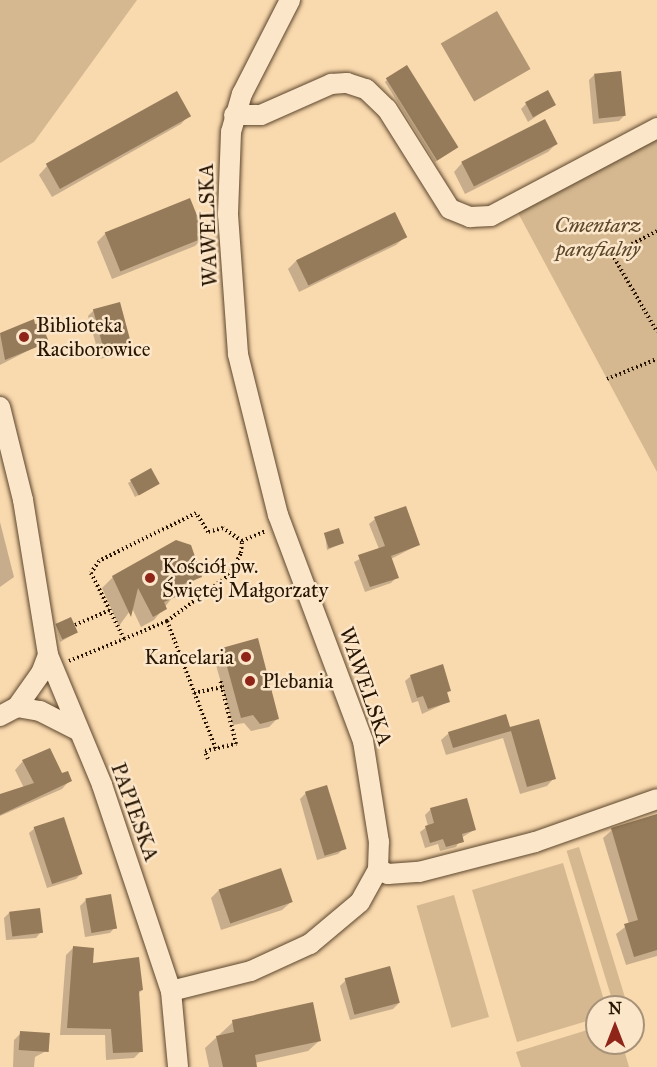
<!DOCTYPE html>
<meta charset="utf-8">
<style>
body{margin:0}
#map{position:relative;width:657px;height:1067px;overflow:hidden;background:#f9d9ae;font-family:"IM FELL Great Primer",serif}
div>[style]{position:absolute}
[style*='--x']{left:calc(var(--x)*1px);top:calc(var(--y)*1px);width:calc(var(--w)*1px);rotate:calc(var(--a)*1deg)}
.green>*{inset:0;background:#d5b890;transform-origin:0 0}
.water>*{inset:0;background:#b29673;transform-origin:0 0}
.shadow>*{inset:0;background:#0003}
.building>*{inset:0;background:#957b5a;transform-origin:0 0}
.path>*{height:4px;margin-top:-2px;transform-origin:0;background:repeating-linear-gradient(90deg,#281500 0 1.5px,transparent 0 4.5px)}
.roads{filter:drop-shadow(0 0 2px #5c462c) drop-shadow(0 0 2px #5c462c)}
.minor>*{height:20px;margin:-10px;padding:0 10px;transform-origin:10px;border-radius:10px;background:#fbe6ca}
.dots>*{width:16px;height:16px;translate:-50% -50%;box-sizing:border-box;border:3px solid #fbe6ca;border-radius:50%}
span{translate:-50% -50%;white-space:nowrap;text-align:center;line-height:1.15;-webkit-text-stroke:5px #fbe6ca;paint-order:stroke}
.street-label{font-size:21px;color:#281500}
.park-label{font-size:21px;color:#5c462b;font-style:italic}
.poi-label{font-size:21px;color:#281500}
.left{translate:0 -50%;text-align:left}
.right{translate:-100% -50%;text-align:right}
.north{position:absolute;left:585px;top:995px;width:60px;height:60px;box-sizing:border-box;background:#fbe6ca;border:2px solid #a79279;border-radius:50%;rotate:0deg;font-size:16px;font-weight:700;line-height:24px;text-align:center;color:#281500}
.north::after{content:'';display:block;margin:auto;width:21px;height:27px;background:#8f2418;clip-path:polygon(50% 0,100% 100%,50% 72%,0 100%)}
</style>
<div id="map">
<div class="green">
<i style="clip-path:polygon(0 0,137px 0,34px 142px,0 163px)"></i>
<i style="clip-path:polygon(657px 136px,657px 472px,517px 211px)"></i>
<i style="left:579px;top:847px;width:167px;height:13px;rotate:73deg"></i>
<i style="clip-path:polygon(563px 863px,606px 1007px,597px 1007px,597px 1018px,517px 1042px,472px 890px)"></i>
<i style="left:454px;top:895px;width:127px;height:39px;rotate:74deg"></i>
<i style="clip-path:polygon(597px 1027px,597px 1043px,622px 1043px,629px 1067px,521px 1067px,516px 1052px)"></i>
</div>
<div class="water">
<i style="left:497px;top:11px;width:67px;height:65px;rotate:60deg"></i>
</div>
<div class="shadow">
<i style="clip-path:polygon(594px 75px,624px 116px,619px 121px,593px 124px,589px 80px)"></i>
<i style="clip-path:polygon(387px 80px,455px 149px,435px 162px,385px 82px)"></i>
<i style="clip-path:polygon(176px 93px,189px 115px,181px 124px,52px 197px,39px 175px,47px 166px)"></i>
<i style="clip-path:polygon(526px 104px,554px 104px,528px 122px,521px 109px)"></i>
<i style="clip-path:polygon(556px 144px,548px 152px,465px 194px,454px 172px,462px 163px)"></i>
<i style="clip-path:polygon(105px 234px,204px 237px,195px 246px,112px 279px,97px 242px)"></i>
<i style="clip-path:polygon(405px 237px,396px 245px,299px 292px,288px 269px,297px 260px)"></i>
<i style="clip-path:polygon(94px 310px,130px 347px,124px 352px,100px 359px,88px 316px)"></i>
<i style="clip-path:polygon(33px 321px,47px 341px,0 365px,0 334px)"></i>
<i style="clip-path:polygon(151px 470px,155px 486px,135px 497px,128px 483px)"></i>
<i style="clip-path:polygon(375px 519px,418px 545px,391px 559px,397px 577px,391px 583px,365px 592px,354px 562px,379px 549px,369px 524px)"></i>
<i style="clip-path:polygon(0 522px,14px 577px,0 587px)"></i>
<i style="clip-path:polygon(325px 534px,343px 543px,327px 550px)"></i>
<i style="clip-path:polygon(201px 576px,177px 592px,154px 620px,141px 627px,132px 608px,119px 626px,102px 588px,113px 577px)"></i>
<i style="clip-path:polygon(56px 625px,76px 633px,60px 642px)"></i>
<i style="clip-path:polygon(223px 649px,277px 719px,269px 727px,251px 731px,244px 723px,233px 725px,214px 658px)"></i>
<i style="clip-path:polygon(411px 676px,449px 691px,446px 694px,448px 702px,422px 714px,418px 701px,412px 703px,405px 681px)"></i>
<i style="clip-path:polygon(509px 728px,554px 778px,547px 786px,520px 794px,503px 738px,446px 755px,441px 740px,449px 733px)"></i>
<i style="clip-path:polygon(23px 761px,70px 780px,62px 789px,0 816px,0 796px,24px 788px,15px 770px)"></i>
<i style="clip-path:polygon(306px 793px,344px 848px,338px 854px,317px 860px,300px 799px)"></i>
<i style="clip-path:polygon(431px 809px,474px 830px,461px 838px,456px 847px,440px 851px,438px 844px,425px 848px,420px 832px,428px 826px,425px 815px)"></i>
<i style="clip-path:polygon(657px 826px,657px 956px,626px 965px,616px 934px,629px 924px,603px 838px,612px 830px)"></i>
<i style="clip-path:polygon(35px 828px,82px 873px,76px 879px,47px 888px,29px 833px)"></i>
<i style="clip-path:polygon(219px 890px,291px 902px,282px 910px,221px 930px,211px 898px)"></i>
<i style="clip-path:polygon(86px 900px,115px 927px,110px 933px,85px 937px,80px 906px)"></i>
<i style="clip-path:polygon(10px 912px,41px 932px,36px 938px,6px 940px,4px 918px)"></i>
<i style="clip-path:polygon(73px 948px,92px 965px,142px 990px,138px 994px,141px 1051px,134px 1058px,106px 1060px,105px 1035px,60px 1035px,66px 955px)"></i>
<i style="clip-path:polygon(346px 980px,399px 1003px,393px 1009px,350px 1020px,340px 986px)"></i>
<i style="clip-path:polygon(233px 1022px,320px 1040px,308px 1051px,255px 1063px,256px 1067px,209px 1067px,205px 1048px)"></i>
<i style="clip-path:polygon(21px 1033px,48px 1050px,35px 1057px,34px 1067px,13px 1067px,14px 1040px)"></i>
</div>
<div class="building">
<i style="left:407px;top:65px;width:97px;height:25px;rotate:58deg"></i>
<i style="left:621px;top:71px;width:45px;height:27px;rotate:84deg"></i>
<i style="left:548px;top:90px;width:17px;height:26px;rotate:62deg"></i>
<i style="left:177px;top:91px;width:29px;height:150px;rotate:61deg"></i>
<i style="left:545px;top:119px;width:28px;height:94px;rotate:63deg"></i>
<i style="left:190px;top:198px;width:42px;height:92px;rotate:68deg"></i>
<i style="left:395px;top:212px;width:28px;height:110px;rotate:64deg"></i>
<i style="left:120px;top:302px;width:47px;height:28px;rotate:75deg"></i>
<i style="clip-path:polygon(34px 319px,35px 324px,41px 323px,49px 342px,5px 360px,0 333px)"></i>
<i style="left:151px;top:468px;width:18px;height:24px;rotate:61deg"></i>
<i style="clip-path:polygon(406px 506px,420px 545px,391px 556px,399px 578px,370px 587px,358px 555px,385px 546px,374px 517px)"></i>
<i style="left:339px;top:528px;width:16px;height:16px;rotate:72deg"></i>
<i style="clip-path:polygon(176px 540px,191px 545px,202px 577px,176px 587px,180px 595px,164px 602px,167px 609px,153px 617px,138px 588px,131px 617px,112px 576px)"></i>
<i style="left:71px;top:617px;width:17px;height:17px;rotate:66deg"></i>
<i style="clip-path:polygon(258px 638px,279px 719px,260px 724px,253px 715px,241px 718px,222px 648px)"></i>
<i style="clip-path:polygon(443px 664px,451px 691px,447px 692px,450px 702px,428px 709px,423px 696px,417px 698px,410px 675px)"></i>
<i style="clip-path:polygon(506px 714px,510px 727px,539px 719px,556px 779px,527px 787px,511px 731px,453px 748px,448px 732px)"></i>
<i style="clip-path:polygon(50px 748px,62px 773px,68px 771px,72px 781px,0 815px,0 794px,34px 783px,22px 760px)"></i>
<i style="left:327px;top:785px;width:67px;height:23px;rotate:73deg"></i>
<i style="clip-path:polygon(467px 798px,476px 830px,462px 834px,464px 842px,446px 847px,443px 839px,430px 843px,425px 826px,434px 823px,430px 808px)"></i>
<i style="clip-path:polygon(657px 814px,657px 950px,634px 957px,624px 924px,638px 920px,611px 828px)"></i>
<i style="left:64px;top:817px;width:60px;height:32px;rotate:72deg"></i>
<i style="left:281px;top:868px;width:36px;height:66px;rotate:71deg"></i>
<i style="left:111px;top:894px;width:35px;height:26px;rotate:80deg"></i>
<i style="left:40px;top:908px;width:25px;height:31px;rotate:83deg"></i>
<i style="clip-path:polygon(73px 946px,94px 948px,93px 963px,139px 957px,143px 990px,139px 991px,143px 1052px,113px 1053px,111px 1029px,67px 1028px)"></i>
<i style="left:390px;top:966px;width:38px;height:47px;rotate:75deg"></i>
<i style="clip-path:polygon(313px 1002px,321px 1041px,255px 1055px,257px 1067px,223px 1067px,216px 1036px,234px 1032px,232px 1020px)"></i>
<i style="left:20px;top:1031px;width:30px;height:19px;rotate:4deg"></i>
</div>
<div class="path">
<i style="--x:657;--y:231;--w:51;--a:152.9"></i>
<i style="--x:612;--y:254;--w:90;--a:60"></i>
<i style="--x:607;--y:379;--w:54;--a:-21.8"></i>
<i style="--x:242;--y:541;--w:26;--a:-23"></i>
<i style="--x:167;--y:621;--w:137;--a:69.1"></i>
<i style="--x:75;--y:625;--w:38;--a:-23"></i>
<i style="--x:69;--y:661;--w:59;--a:-21.8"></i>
<i style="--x:124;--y:639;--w:47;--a:-22.7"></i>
<i style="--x:167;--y:621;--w:77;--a:-36.6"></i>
<i style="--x:229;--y:575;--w:25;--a:-61"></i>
<i style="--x:241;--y:553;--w:12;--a:-85"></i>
<i style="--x:242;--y:541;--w:23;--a:-146"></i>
<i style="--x:223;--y:528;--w:16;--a:165"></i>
<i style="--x:208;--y:532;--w:22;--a:-122"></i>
<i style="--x:196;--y:513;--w:108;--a:153.7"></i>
<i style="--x:99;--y:561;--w:14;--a:124"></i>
<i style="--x:91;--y:573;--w:74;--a:63.4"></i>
<i style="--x:194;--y:693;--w:29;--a:-12"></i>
<i style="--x:208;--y:759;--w:9;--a:-111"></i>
<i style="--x:205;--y:751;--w:32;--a:-13"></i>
<i style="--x:236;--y:744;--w:67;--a:-103.8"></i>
</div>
<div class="roads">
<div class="minor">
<i style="--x:234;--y:115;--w:27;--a:0"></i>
<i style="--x:261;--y:115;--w:77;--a:-23.9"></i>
<i style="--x:331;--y:84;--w:16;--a:-4"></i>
<i style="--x:347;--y:83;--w:20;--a:18"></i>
<i style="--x:366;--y:89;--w:29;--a:44"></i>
<i style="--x:387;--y:109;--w:118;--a:57.8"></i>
<i style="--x:450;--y:209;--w:22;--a:22"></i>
<i style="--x:470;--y:217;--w:21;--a:-3"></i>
<i style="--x:491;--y:216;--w:188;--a:-27.9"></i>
<i style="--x:0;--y:407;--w:96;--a:76.1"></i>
<i style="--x:23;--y:500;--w:157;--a:80.8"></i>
<i style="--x:48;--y:655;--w:19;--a:111"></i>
<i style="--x:41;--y:673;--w:42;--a:125.2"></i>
<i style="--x:48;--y:655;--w:141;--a:67.4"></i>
<i style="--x:102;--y:785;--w:217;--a:71.5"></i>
<i style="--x:171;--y:991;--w:76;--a:84.7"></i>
<i style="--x:0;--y:716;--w:19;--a:-28"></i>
<i style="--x:17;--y:707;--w:23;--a:10"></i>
<i style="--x:40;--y:711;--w:42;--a:27.2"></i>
<i style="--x:378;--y:869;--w:11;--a:27"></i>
<i style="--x:388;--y:874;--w:31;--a:-4"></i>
<i style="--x:419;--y:872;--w:120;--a:-14.5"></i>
<i style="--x:535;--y:842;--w:129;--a:-19.4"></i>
<i style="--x:171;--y:991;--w:82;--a:-14"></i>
<i style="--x:251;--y:971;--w:65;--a:-24.6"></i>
<i style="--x:310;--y:944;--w:65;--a:-40"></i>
<i style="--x:360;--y:902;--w:38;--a:-61"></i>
<i style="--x:378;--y:869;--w:27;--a:-88"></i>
<i style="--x:379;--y:842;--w:102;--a:-99"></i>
<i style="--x:363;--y:741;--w:241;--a:-110.6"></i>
<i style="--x:278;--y:515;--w:166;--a:-104"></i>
<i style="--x:238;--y:354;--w:140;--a:-94.1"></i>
<i style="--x:228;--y:214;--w:82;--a:-87.9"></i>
<i style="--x:231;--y:132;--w:40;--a:-74"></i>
<i style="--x:242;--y:94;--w:106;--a:-62.9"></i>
</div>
</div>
<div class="dots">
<i style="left:24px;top:337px;background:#8f2418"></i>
<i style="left:150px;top:578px;background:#8f2418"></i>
<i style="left:246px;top:657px;background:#8f2418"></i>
<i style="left:250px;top:681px;background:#8f2418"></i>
</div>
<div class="street-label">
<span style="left:208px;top:225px;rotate:-92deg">WAWELSKA</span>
<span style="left:366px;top:686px;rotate:71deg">WAWELSKA</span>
<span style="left:135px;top:812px;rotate:70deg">PAPIESKA</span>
</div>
<div class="park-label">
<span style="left:598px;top:237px">Cmentarz<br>parafialny</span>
</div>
<div class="poi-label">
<span class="left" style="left:36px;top:337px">Biblioteka<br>Raciborowice</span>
<span class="left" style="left:162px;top:578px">Kościół pw.<br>Świętej Małgorzaty</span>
<span class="right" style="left:234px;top:657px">Kancelaria</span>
<span class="left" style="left:262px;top:681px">Plebania</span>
</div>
<div class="north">N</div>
</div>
